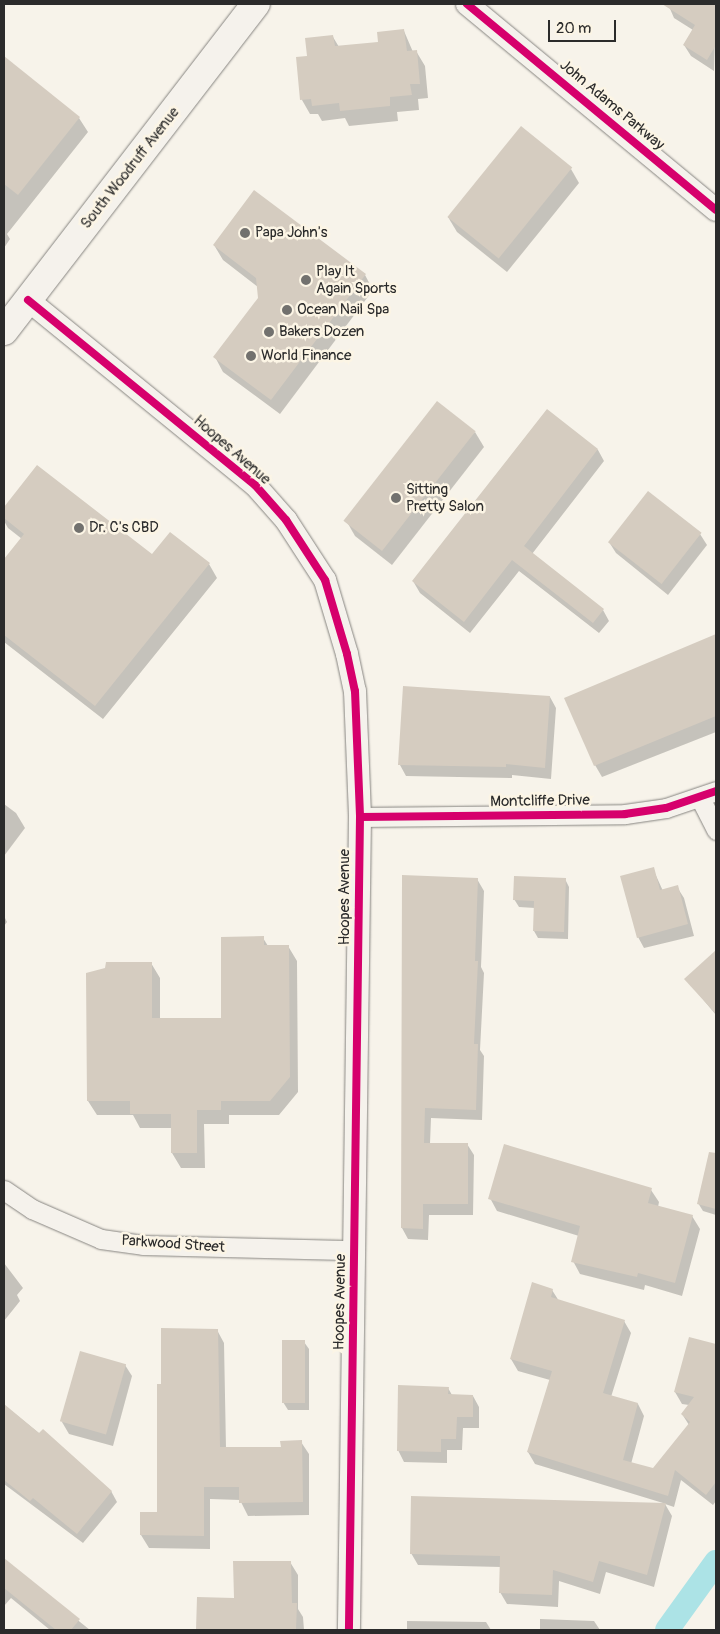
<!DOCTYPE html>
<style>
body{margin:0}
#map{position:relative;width:720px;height:1634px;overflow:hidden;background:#f7f3ea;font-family:Pangolin,sans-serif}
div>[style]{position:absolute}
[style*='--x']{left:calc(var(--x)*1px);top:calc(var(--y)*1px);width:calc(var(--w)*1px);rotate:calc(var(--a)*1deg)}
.shadow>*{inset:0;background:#0003}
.canal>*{height:24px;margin:-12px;padding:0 12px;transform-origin:12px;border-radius:12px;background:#ace3e6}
.building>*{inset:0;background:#d5ccc0;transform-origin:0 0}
.roads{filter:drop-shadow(0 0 1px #878581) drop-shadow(0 0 1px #878581)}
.minor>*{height:19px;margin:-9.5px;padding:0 9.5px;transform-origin:9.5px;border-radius:9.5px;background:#f5f2ec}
.tertiary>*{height:22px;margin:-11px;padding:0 11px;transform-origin:11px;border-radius:11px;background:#f5f2ec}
.primary>*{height:28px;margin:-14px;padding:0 14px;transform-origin:14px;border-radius:14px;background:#f5f2ec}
.cycleway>*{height:8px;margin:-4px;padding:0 4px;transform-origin:4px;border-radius:4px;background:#d6006c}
.dots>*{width:14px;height:14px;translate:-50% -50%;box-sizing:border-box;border:2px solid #fcf5e5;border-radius:50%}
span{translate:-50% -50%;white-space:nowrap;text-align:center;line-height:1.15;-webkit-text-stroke:5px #fcf5e5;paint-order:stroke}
.street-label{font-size:15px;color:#2b2b2b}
.poi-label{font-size:15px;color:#2b2b2b}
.left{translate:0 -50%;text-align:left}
.frame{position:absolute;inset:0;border:5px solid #2b2b2b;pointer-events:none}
.scale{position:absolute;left:548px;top:20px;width:68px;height:22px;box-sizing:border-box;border:2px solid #2b2b2b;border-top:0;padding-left:6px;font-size:15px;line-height:18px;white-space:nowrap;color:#2b2b2b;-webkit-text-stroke:4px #fcf5e5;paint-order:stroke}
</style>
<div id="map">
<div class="shadow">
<i style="clip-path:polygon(668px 4px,716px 4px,714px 71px,691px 56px,684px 45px,693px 30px,674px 18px)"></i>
<i style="clip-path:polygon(404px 31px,413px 52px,416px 51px,425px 66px,428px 98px,418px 99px,419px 110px,397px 112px,398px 121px,349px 126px,345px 118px,322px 121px,318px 114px,310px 114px,302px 100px,309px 57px,333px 37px,339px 47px,380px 43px)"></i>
<i style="clip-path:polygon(4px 58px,79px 118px,88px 132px,7px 234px,10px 239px,4px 248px)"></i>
<i style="clip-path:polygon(571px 169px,579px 183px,507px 272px,457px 232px,448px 217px)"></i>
<i style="clip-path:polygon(214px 245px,365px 275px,373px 290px,280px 414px,223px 372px,215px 357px,259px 298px,258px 287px,223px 260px)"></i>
<i style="clip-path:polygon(547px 410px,598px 450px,604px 461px,532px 554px,603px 610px,609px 621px,599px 633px,519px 571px,470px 633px,420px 593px,413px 581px)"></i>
<i style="clip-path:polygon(475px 432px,484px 447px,392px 565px,355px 536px,347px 522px)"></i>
<i style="clip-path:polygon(37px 466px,152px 556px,209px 564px,217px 578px,103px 719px,4px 642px,4px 562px,22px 539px,8px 528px,4px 521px,4px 509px)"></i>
<i style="clip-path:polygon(700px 534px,707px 545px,668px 595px,616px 553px,609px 542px)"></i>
<i style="clip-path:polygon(711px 651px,716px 664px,716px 732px,602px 777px,595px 765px)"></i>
<i style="clip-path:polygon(550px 697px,556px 708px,551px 779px,512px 775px,512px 778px,406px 776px,400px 765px)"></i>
<i style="clip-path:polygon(4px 804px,16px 813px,25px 828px,4px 856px)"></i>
<i style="clip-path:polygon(653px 869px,663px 891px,677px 887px,684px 898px,694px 936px,644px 948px,638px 937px)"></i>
<i style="clip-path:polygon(403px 876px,477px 879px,484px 891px,481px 967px,484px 973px,480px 1050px,484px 1056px,482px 1120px,431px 1118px,430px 1144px,467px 1144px,474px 1155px,473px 1215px,429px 1215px,428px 1240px,408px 1239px,402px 1228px)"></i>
<i style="clip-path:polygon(565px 879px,569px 887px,568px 939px,538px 938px,534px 931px,535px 908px,519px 907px,514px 899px)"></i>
<i style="clip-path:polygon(4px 916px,7px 922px,4px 926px)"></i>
<i style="clip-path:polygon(263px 938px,268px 946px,288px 946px,297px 961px,298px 1092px,279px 1115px,229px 1115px,229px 1124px,204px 1124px,205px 1168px,181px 1168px,172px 1153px,172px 1128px,140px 1128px,133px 1115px,97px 1115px,88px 1101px,151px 963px,160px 978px,160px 1019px,222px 1019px)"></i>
<i style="clip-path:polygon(716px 952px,716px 1015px,686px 979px)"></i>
<i style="clip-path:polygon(703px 1183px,716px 1186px,716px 1215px,703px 1211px,698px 1203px)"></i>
<i style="clip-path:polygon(651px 1190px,659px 1202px,658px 1207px,692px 1216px,700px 1229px,682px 1296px,645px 1285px,644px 1290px,580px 1274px,573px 1261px,579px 1236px,497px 1211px,490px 1198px)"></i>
<i style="clip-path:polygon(4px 1263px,23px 1288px,17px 1295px,20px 1301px,4px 1321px)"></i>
<i style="clip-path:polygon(552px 1290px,559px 1301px,624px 1321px,631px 1333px,611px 1397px,638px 1404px,644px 1416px,631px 1464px,653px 1470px,689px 1425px,682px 1414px,689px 1405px,682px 1404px,675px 1392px,690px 1338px,716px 1345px,716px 1501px,713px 1505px,681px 1480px,674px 1507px,665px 1504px,672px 1516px,654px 1587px,606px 1572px,600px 1594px,559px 1581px,558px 1607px,507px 1604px,500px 1592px,501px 1567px,418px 1565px,411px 1553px,663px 1503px,535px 1464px,528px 1452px,550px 1380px,518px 1371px,511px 1359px)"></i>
<i style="clip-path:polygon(217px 1330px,224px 1343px,226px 1448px,282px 1448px,301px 1442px,309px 1454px,309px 1515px,248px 1516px,240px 1500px,210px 1499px,210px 1549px,149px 1548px,141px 1535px,141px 1513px,159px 1513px,162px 1386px)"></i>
<i style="clip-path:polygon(304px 1342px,309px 1349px,309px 1410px,288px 1410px,283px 1402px)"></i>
<i style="clip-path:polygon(125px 1365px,132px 1376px,113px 1446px,69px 1434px,62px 1422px)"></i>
<i style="clip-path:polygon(448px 1388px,452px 1395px,473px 1396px,479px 1407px,479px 1428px,463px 1428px,462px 1450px,447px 1450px,447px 1463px,404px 1462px,398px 1450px)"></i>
<i style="clip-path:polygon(4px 1405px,111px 1491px,117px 1502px,83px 1543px,4px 1484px)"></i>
<i style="clip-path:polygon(4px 1561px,90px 1630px,50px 1630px,11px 1598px,4px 1606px)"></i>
<i style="clip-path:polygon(290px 1562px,298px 1575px,298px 1609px,303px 1617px,304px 1630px,197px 1630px,198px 1599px,235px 1599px)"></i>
<i style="clip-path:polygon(540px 1619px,594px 1621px,600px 1630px,540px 1630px)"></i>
<i style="clip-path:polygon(407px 1621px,486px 1622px,491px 1630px,407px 1630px)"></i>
</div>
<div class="canal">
<i style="--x:667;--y:1630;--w:84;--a:-54.2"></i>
</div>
<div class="building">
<i style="clip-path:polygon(662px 4px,716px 4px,716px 45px,707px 60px,683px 45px,695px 25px)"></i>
<i style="clip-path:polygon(404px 29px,407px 51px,417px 50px,420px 84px,410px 84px,412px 95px,390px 97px,390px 106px,340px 111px,339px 103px,312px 106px,311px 99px,300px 100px,296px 57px,307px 56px,305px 38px,333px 35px,335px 46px,378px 42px,377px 32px)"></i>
<i style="clip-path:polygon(4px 56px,80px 117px,18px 195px,4px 184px)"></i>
<i style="left:521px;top:126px;width:66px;height:117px;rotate:39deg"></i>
<i style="clip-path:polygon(254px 190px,366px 274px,271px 400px,213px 357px,258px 298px,256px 278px,213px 245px)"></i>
<i style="left:437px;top:401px;width:49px;height:152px;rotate:38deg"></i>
<i style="clip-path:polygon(547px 409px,598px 449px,524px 546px,604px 609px,593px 623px,512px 560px,464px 622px,412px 581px)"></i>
<i style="clip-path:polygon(37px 465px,152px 554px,170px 532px,210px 563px,95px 706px,4px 635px,4px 559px,24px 534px,4px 518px,4px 507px)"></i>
<i style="left:648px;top:491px;width:68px;height:65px;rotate:38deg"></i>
<i style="clip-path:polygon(716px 634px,716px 716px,594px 766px,564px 698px)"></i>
<i style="clip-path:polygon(403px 686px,550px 696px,545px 768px,506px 764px,506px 767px,398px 765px)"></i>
<i style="clip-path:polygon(654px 867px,660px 890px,678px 885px,688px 924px,637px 938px,620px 876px)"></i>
<i style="clip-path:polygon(402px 875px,478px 878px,475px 961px,478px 961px,474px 1044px,478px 1044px,476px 1110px,425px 1108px,424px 1143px,468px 1143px,468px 1204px,423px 1204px,423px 1229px,401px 1228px)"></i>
<i style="clip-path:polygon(514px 876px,566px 878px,564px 932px,533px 931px,534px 901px,513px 900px)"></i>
<i style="clip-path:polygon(264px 936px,264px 945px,289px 945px,290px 1077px,270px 1101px,221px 1101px,221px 1110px,197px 1110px,197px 1153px,171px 1153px,171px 1114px,130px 1114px,130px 1101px,87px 1101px,86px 973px,105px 968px,106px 962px,152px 962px,152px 1018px,221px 1018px,221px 937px)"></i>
<i style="clip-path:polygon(716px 950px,716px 1014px,684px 979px)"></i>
<i style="clip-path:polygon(504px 1144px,652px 1188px,648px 1203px,693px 1215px,675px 1283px,638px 1273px,637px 1277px,571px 1262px,580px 1226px,488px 1199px)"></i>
<i style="clip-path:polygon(709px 1152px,716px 1153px,716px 1209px,697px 1204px)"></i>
<i style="clip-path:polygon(532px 1282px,553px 1289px,551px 1297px,625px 1320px,603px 1393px,638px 1403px,623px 1460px,653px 1468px,690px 1422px,681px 1414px,694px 1397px,674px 1392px,689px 1337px,716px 1344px,716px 1482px,706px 1495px,675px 1470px,668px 1496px,527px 1452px,552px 1371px,510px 1359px)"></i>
<i style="clip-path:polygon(161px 1328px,218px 1329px,220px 1447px,281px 1447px,280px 1441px,302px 1440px,303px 1502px,239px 1503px,239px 1487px,204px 1487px,204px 1536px,140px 1535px,140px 1512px,157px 1512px,157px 1384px,161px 1384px)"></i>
<i style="left:282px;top:1340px;width:23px;height:63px"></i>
<i style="left:80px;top:1351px;width:48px;height:73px;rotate:16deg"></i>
<i style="clip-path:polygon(398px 1385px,449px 1387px,448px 1394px,473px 1395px,473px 1417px,457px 1417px,456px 1439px,441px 1439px,441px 1452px,397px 1451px)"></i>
<i style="clip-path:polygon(4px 1404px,39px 1433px,43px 1429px,112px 1491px,77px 1534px,33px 1498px,30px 1501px,4px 1480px)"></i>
<i style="clip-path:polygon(411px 1496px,666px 1503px,647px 1575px,599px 1561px,593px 1582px,553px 1570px,552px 1595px,499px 1593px,500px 1556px,410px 1554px)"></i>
<i style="clip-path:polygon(4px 1558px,80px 1619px,71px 1630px,56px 1630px,4px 1588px)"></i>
<i style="clip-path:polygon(233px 1561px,291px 1561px,292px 1603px,297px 1603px,296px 1630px,196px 1630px,197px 1597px,234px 1598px)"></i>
</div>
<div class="roads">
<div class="minor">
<i style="--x:700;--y:798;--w:36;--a:63"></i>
<i style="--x:360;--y:817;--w:265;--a:-0.6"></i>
<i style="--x:625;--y:814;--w:41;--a:-8.3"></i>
<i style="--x:666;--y:808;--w:53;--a:-18.8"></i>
<i style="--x:4;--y:1190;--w:34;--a:34"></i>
<i style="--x:32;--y:1209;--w:75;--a:23.5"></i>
<i style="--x:101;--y:1239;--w:42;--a:8.1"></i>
<i style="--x:143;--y:1245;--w:212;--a:1.4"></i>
</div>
<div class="tertiary">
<i style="--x:467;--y:4;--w:323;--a:39.6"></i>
<i style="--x:28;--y:300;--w:293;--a:39.2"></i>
<i style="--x:255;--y:485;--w:47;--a:48.5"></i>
<i style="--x:286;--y:520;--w:72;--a:57"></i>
<i style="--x:325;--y:580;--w:77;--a:73.4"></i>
<i style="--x:347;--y:654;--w:38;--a:78"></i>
<i style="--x:355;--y:691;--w:126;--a:87.7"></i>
<i style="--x:360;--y:817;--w:813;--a:90.78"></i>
</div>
<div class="primary">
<i style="--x:4;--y:331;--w:413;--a:-52.4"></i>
</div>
</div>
<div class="cycleway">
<i style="--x:467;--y:4;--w:323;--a:39.6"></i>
<i style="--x:28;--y:300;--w:293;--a:39.2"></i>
<i style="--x:255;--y:485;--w:47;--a:48.5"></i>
<i style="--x:286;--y:520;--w:72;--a:57"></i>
<i style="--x:325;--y:580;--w:77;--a:73.4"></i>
<i style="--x:347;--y:654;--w:38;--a:78"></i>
<i style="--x:355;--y:691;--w:126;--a:87.7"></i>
<i style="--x:360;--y:817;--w:813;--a:90.78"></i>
<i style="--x:360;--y:817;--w:265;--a:-0.6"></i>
<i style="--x:625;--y:814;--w:41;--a:-8.3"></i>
<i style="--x:666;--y:808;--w:53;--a:-18.8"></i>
</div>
<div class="dots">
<i style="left:245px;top:233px;background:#72716e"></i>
<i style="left:306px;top:280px;background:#72716e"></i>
<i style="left:287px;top:310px;background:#72716e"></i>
<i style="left:269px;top:332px;background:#72716e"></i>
<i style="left:251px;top:356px;background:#72716e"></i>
<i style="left:396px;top:498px;background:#72716e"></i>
<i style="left:79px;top:528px;background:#72716e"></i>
</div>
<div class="street-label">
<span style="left:612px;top:105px;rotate:40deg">John Adams Parkway</span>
<span style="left:130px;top:168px;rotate:-52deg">South Woodruff Avenue</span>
<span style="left:232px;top:450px;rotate:41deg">Hoopes Avenue</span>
<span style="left:540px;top:801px;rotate:-1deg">Montcliffe Drive</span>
<span style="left:345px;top:897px;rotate:-90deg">Hoopes Avenue</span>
<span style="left:173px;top:1244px;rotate:4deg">Parkwood Street</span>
<span style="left:340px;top:1302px;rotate:-89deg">Hoopes Avenue</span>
</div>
<div class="poi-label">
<span class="left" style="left:255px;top:233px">Papa John's</span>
<span class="left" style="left:316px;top:280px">Play It<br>Again Sports</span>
<span class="left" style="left:297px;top:310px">Ocean Nail Spa</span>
<span class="left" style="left:279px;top:332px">Bakers Dozen</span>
<span class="left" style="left:261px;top:356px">World Finance</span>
<span class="left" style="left:406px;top:498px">Sitting<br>Pretty Salon</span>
<span class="left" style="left:89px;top:528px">Dr. C's CBD</span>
</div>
<div class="frame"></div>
<div class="scale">20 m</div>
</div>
